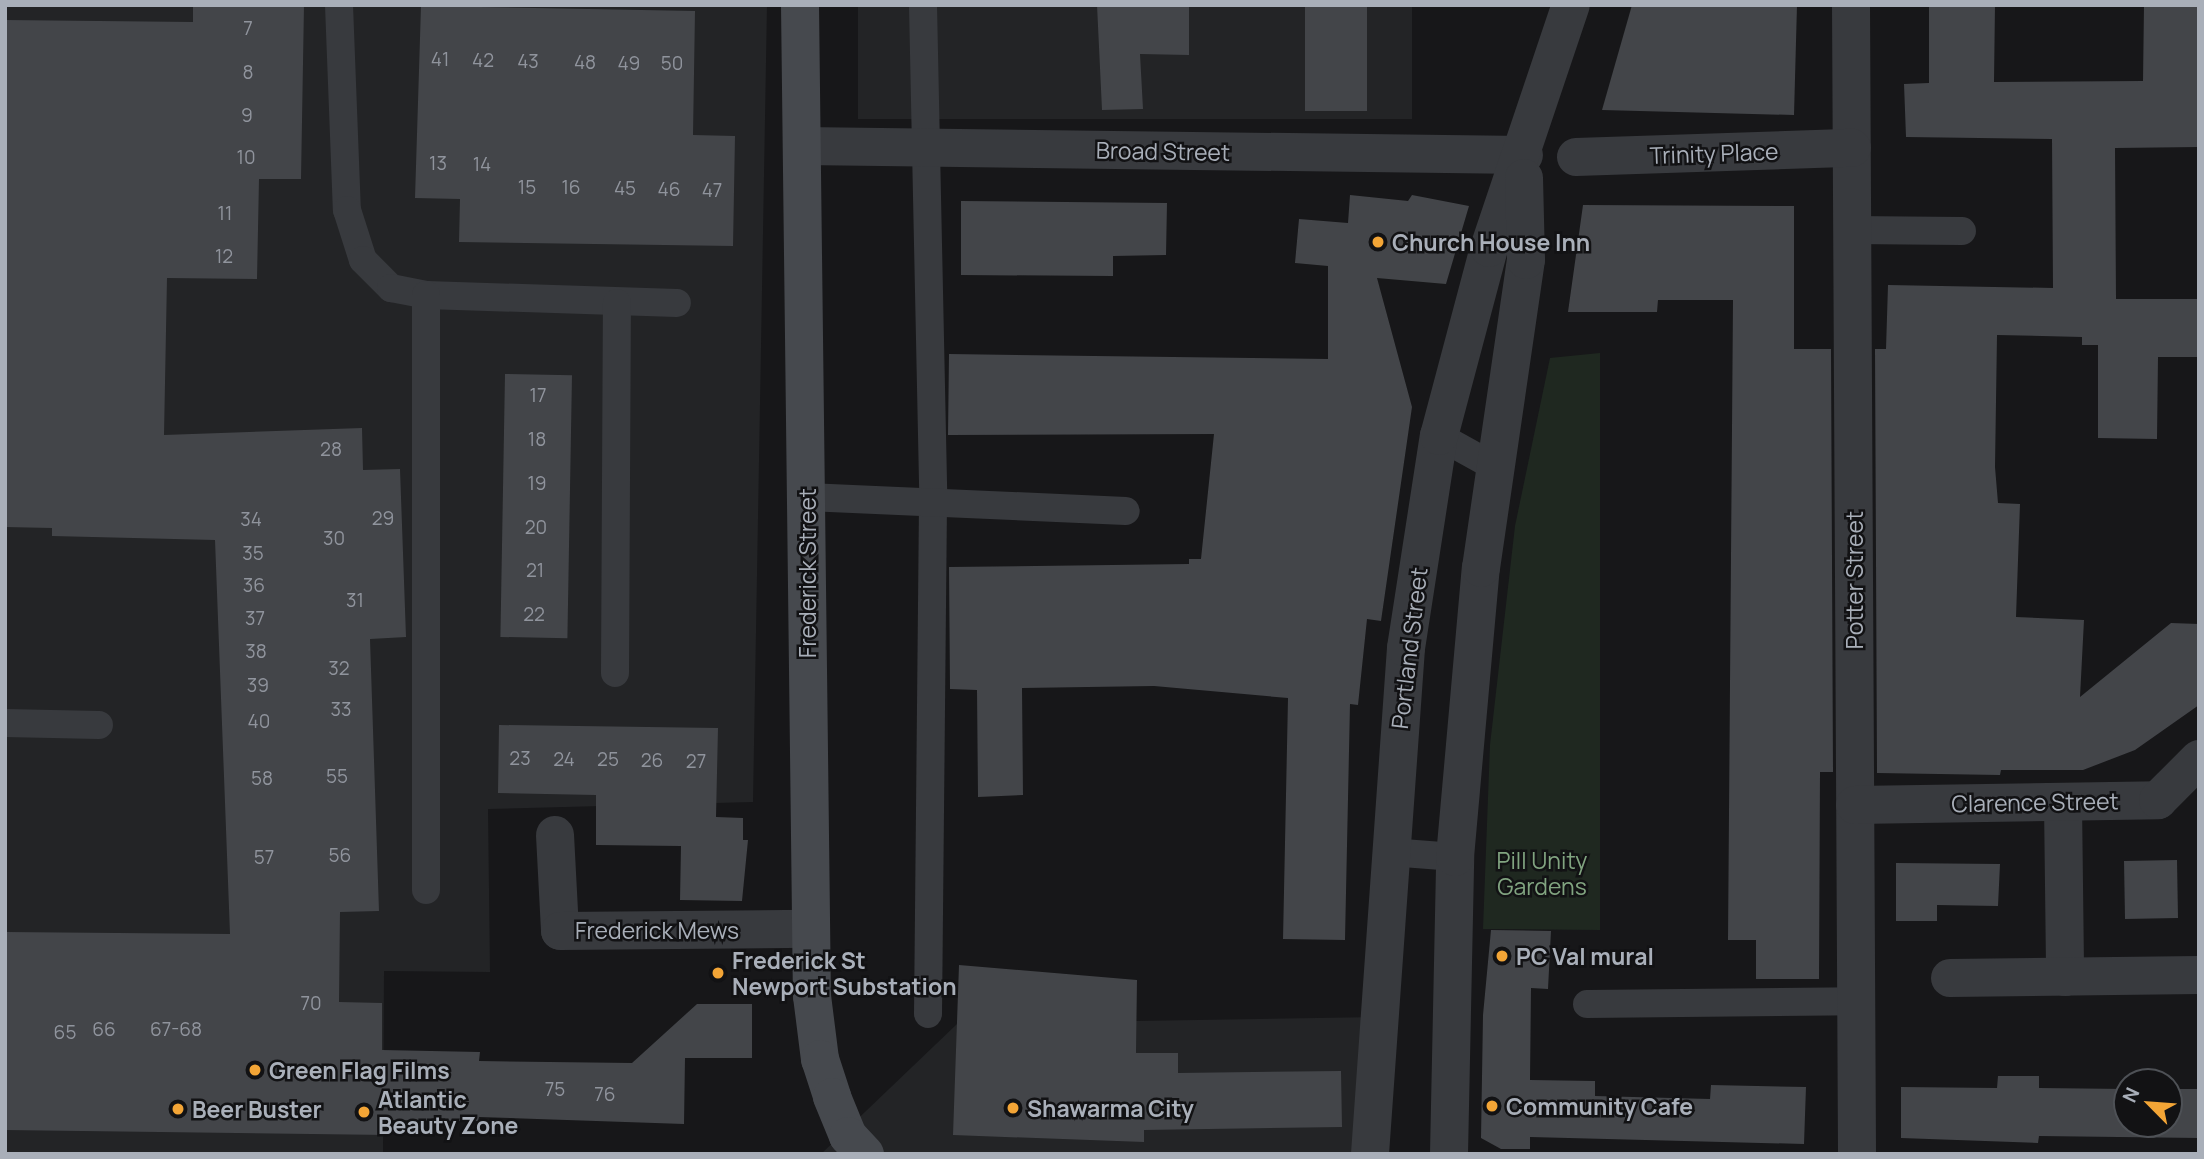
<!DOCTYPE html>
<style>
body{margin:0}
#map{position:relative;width:2204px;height:1159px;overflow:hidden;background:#171719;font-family:Manrope,sans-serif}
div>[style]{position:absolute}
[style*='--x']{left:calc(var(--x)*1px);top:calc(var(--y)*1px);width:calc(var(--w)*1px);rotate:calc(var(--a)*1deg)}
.built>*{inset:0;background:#232426;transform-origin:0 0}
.green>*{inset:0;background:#1f2820}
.building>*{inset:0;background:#434549;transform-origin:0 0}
.lane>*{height:28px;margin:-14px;padding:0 14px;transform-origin:14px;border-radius:14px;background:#383a3e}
.street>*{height:38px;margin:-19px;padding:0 19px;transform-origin:19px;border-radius:19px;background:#383a3e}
.secondary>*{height:38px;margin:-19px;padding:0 19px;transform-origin:19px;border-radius:19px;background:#46494e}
.dots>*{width:19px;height:19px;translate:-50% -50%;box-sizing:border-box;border:4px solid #121214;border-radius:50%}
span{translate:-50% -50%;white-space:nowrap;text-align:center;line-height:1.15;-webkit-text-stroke:5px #121214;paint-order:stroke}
.number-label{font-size:19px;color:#90949d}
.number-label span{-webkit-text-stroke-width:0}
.street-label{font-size:23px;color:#a9afb9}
.poi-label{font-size:23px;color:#a9afb9;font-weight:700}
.left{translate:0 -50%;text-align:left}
.park-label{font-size:23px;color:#81a480}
.frame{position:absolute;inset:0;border:7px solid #a9afb9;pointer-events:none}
.north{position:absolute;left:2113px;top:1068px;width:70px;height:70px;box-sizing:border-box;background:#121214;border:2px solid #4e5156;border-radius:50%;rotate:295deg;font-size:19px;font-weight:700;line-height:28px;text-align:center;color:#a9afb9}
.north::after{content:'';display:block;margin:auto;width:24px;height:32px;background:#f3a536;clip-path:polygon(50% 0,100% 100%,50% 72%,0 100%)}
</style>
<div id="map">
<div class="built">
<i style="clip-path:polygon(5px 5px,767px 5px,753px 802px,488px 809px,490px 972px,384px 971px,383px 1154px,5px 1154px)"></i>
<i style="left:858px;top:5px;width:554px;height:114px"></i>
<i style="clip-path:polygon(1379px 1017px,1370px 1154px,821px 1154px,957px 1024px)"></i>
</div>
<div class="green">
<i style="clip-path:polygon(1600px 353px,1600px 930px,1483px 929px,1490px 745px,1515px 526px,1550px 358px)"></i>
</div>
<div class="building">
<i style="clip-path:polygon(193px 5px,304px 5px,301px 179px,259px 179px,257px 279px,167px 278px,164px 435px,362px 428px,363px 470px,400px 469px,406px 637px,370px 639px,379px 911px,340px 912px,339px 1002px,382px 1003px,382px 1050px,480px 1052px,479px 1061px,632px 1063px,697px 1004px,752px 1004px,752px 1058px,685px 1058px,684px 1124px,479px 1117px,478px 1121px,388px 1120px,388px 1135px,5px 1130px,5px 932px,230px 934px,215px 540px,52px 536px,52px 528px,5px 527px,5px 20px,193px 22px)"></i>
<i style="clip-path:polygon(1097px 5px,1189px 5px,1189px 55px,1140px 54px,1143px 109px,1102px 110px)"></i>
<i style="left:1305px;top:5px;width:62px;height:106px"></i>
<i style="clip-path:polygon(1632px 5px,1797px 5px,1794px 115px,1602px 110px)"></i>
<i style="clip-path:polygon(1929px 5px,1995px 5px,1994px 82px,2143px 81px,2144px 5px,2199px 5px,2199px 147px,2115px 148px,2116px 299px,2199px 299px,2199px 357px,2158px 357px,2157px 439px,2098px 438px,2098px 345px,2082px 345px,2082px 337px,1997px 335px,1995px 467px,1998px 503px,2020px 504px,2016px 617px,2084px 620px,2080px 697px,2171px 623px,2199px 624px,2199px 705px,2135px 750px,2083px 770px,2001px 770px,2000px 775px,1877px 773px,1875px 349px,1886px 349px,1888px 285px,2053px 288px,2052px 139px,1906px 137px,1904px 84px,1929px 83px)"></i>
<i style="clip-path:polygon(421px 6px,695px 11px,693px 135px,735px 136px,733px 246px,459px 242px,460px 199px,415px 198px)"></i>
<i style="clip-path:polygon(1350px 195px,1408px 201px,1412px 195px,1469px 206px,1446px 284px,1377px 278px,1412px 407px,1381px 621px,1367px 619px,1358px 705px,1350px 704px,1345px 940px,1283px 939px,1288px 698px,1154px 686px,1022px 688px,1023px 795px,978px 797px,977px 690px,950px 689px,949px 567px,1189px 564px,1189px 559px,1201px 559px,1214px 434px,948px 435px,949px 354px,1328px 359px,1328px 266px,1295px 263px,1299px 219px,1348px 223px)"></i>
<i style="clip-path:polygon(961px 201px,1167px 203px,1166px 255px,1113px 256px,1113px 276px,961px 275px)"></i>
<i style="clip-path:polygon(1583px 205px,1794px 206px,1794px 349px,1831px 349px,1833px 772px,1820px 772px,1819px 979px,1756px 979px,1756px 940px,1728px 940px,1733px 300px,1658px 300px,1657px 312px,1568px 312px)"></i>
<i style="left:505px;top:374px;width:67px;height:263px;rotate:1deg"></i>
<i style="clip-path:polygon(499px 725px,718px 728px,716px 817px,743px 818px,743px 840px,748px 840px,742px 901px,680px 900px,681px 846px,596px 845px,596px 795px,498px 793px)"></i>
<i style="left:2177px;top:860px;width:58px;height:53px;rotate:89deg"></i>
<i style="clip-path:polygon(1896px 863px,2000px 864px,1998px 906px,1937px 905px,1937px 921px,1896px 921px)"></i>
<i style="clip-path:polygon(1491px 930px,1551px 931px,1548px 989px,1531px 988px,1530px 1080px,1595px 1081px,1595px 1096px,1710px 1099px,1711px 1085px,1806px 1087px,1804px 1144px,1530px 1137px,1530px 1149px,1501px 1149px,1481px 1138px,1483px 1015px)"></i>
<i style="clip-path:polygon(959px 965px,1137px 980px,1136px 1053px,1178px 1053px,1178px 1073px,1341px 1071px,1342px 1127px,1144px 1130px,1144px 1142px,953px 1135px)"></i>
<i style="clip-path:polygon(1998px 1076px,2039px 1076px,2039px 1088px,2127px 1089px,2127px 1124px,2169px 1124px,2169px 1089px,2199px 1089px,2199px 1138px,2039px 1136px,2038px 1143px,1901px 1138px,1901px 1087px,1997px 1088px)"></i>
</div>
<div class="lane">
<i style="--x:339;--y:5;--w:205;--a:87.8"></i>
<i style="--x:347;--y:210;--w:52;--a:72.3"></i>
<i style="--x:363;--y:260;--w:40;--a:45"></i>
<i style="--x:391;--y:288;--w:36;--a:11"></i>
<i style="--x:426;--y:295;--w:251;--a:1.8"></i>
<i style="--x:923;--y:5;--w:498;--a:88.8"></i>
<i style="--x:933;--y:503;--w:511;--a:90.56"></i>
<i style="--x:1852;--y:230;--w:110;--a:0.5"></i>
<i style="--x:426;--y:295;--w:595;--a:90"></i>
<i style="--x:1439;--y:436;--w:64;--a:29"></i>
<i style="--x:807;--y:497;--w:319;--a:2.5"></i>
<i style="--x:615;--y:673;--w:370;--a:-89.7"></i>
<i style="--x:5;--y:723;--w:94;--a:1.2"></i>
<i style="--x:1390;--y:852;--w:65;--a:4.4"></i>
<i style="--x:1587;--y:1004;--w:269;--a:-0.6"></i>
</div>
<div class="street">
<i style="--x:1851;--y:5;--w:1149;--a:89.7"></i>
<i style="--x:803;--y:146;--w:721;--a:0.72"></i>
<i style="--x:1576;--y:157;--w:276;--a:-1.9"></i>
<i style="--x:2063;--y:803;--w:174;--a:89.3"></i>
<i style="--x:1855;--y:805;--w:303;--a:-0.9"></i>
<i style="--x:2158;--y:800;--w:58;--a:-45"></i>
<i style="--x:555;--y:835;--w:96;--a:87"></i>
<i style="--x:560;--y:931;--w:249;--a:-0.5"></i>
<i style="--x:1950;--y:978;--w:249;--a:-0.7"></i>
<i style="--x:1370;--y:1154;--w:507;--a:-85.93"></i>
<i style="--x:1406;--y:648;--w:215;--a:-81.2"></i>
<i style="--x:1439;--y:436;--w:195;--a:-75.1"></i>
<i style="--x:1489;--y:248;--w:256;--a:-71.4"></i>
<i style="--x:1449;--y:1154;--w:297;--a:-88.8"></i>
<i style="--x:1455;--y:857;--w:290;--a:-84.9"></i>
<i style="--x:1481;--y:568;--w:311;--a:-81.7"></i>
<i style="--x:1526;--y:260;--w:82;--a:-91.4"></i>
</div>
<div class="secondary">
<i style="--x:800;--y:5;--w:991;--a:89.31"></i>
<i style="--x:812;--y:996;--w:64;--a:82.8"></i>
<i style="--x:820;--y:1059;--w:40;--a:72"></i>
<i style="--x:832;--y:1097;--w:42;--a:67.7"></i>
<i style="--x:848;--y:1136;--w:25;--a:47"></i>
</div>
<div class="dots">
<i style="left:1378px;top:242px;background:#f3a536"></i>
<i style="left:1502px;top:956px;background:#f3a536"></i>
<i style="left:718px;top:973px;background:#f3a536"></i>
<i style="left:255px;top:1070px;background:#f3a536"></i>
<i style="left:1492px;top:1106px;background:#f3a536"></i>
<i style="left:1013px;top:1108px;background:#f3a536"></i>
<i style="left:178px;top:1109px;background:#f3a536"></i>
<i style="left:364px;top:1112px;background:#f3a536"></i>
</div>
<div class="number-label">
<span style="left:248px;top:29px">7</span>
<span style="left:440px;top:60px">41</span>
<span style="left:483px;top:61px">42</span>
<span style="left:528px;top:62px">43</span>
<span style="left:585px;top:63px">48</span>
<span style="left:629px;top:64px">49</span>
<span style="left:672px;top:64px">50</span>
<span style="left:248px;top:73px">8</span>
<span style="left:247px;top:116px">9</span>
<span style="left:246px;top:158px">10</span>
<span style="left:438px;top:164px">13</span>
<span style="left:482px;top:165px">14</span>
<span style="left:527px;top:188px">15</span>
<span style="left:571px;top:188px">16</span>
<span style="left:625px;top:189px">45</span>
<span style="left:669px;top:190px">46</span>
<span style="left:712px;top:191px">47</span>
<span style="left:225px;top:214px">11</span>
<span style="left:224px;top:257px">12</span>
<span style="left:538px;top:396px">17</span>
<span style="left:537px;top:440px">18</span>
<span style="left:331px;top:450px">28</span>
<span style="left:537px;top:484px">19</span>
<span style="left:383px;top:519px">29</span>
<span style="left:251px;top:520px">34</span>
<span style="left:536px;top:528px">20</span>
<span style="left:334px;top:539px">30</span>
<span style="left:253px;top:554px">35</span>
<span style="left:535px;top:571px">21</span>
<span style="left:254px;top:586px">36</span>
<span style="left:355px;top:601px">31</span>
<span style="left:534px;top:615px">22</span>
<span style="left:255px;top:619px">37</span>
<span style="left:256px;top:652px">38</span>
<span style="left:339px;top:669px">32</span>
<span style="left:258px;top:686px">39</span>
<span style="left:341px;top:710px">33</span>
<span style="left:259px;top:722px">40</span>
<span style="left:520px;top:759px">23</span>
<span style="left:564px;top:760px">24</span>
<span style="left:608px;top:760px">25</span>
<span style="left:652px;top:761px">26</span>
<span style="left:696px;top:762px">27</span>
<span style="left:337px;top:777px">55</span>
<span style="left:262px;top:779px">58</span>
<span style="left:340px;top:856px">56</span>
<span style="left:264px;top:858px">57</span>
<span style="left:311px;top:1004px">70</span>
<span style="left:104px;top:1030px">66</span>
<span style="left:176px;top:1030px">67-68</span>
<span style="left:65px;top:1033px">65</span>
<span style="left:555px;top:1090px">75</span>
<span style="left:605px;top:1095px">76</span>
</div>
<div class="street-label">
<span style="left:1163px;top:151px;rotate:1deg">Broad Street</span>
<span style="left:1714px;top:153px;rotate:-2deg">Trinity Place</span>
<span style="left:807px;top:573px;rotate:-90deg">Frederick Street</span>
<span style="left:1854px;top:580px;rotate:-90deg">Potter Street</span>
<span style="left:1409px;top:648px;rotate:-83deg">Portland Street</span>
<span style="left:2035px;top:802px;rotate:-1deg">Clarence Street</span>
<span style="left:657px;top:930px">Frederick Mews</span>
</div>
<div class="poi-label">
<span class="left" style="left:1392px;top:242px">Church House Inn</span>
<span class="left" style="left:1516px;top:956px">PC Val mural</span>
<span class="left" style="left:732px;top:973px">Frederick St<br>Newport Substation</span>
<span class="left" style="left:269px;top:1070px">Green Flag Films</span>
<span class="left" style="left:378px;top:1112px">Atlantic<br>Beauty Zone</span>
<span class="left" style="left:1506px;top:1106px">Community Cafe</span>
<span class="left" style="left:1027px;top:1108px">Shawarma City</span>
<span class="left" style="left:192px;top:1109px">Beer Buster</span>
</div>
<div class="park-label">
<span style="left:1542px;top:873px">Pill Unity<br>Gardens</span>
</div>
<div class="frame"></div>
<div class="north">N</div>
</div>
